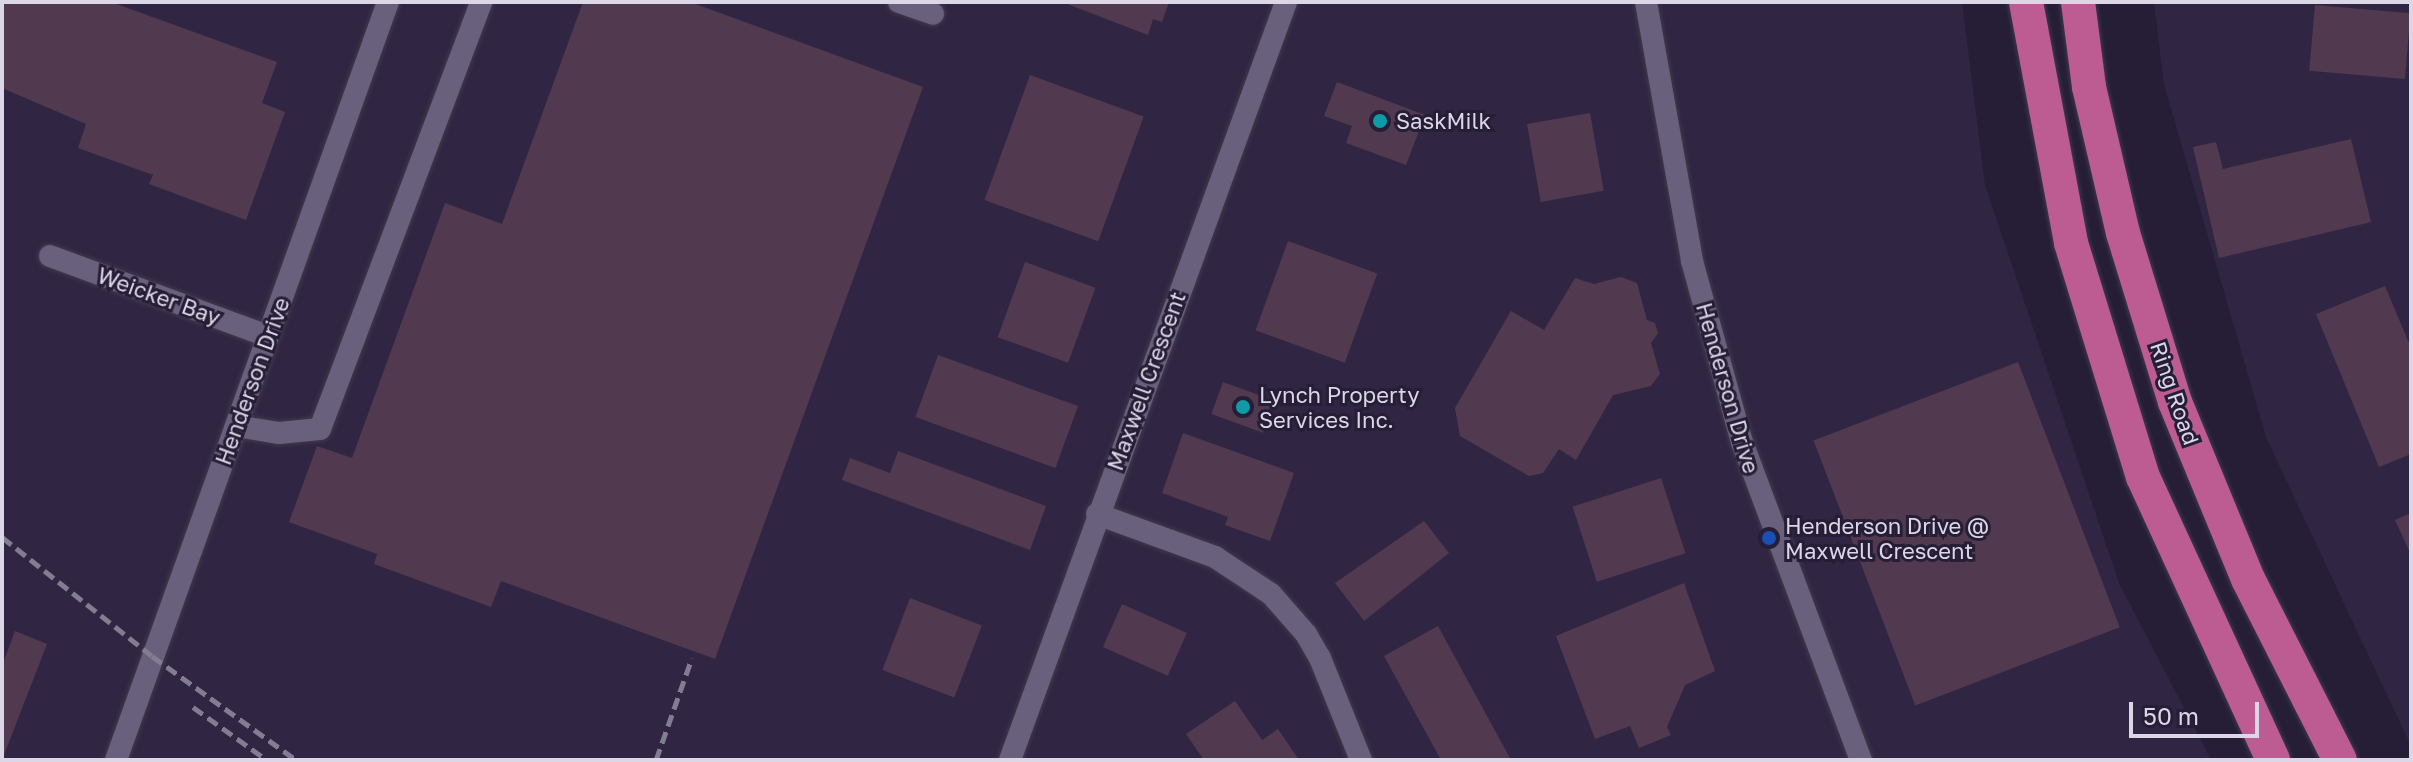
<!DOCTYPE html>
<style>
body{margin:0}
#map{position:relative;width:2413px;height:762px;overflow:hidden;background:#261e36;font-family:"Golos Text",sans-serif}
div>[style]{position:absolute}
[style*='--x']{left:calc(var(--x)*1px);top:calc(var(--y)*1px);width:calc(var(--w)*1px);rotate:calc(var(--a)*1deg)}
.built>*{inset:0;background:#302643}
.building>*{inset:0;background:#513a4f;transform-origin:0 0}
.roads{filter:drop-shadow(0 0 2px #40394d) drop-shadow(0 0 2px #40394d)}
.minor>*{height:22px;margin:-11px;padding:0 11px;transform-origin:11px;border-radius:11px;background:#68607c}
.highway>*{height:34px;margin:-17px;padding:0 17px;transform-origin:17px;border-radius:17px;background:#bd5b93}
.rail>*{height:5px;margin-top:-2.5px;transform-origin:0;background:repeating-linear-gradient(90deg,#837d91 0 12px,transparent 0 18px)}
.dots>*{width:22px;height:22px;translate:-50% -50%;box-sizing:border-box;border:4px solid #261e36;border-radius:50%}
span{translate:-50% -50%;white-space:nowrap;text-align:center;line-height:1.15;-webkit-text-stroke:6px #261e36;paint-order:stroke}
.poi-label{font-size:22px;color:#dbd7e7}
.left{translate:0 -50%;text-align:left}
.street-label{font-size:22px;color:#dbd7e7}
.frame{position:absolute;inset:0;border:4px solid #dbd7e7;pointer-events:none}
.scale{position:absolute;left:2129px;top:702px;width:130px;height:36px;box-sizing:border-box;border:4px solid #dbd7e7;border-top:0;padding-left:10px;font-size:24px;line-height:28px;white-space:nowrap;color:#dbd7e7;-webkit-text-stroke:6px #261e36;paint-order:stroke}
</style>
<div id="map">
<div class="built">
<i style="clip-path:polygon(2px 2px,1962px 2px,1985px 185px,2119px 583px,2211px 760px,2px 760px)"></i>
<i style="clip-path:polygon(2154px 2px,2411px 2px,2411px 746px,2266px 437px,2164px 84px)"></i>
</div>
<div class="building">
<i style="clip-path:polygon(2px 2px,111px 2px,277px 62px,262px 103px,285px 112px,246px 220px,149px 184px,153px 175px,78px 148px,86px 124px,2px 88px)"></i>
<i style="clip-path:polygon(583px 2px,690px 2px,923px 87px,715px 659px,501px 581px,491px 607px,374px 564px,377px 554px,289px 522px,317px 446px,352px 458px,445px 203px,502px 224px)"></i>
<i style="clip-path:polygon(1062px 2px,1169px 2px,1162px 22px,1153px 19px,1148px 35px)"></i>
<i style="left:2315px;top:5px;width:96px;height:66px;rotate:5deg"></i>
<i style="left:1030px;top:75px;width:121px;height:133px;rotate:20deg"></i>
<i style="clip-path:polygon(1337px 82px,1425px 115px,1406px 165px,1346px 143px,1352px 126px,1324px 116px)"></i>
<i style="left:1590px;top:113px;width:79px;height:64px;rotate:80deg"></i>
<i style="clip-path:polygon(2351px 139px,2371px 222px,2219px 258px,2193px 147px,2216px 142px,2223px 169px)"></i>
<i style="left:1288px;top:241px;width:95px;height:95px;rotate:20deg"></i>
<i style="left:1025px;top:262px;width:75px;height:80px;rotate:20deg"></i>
<i style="clip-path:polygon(1621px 277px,1637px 283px,1647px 320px,1655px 323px,1658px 333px,1651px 343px,1660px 374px,1651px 386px,1613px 395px,1576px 460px,1559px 449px,1543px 473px,1529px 476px,1460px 436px,1455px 408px,1511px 311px,1544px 330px,1575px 278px,1594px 284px)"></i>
<i style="clip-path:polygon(2385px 286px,2411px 348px,2411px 454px,2379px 467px,2316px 314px)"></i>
<i style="left:938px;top:355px;width:149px;height:66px;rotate:20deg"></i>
<i style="left:2018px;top:362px;width:284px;height:219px;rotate:69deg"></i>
<i style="left:1223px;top:382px;width:55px;height:34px;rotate:20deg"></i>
<i style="clip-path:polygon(1183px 433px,1294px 473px,1270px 541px,1225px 525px,1228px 517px,1162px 493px)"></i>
<i style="clip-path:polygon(898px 451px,1046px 506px,1030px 550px,842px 480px,850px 458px,890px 473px)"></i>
<i style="left:1661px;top:478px;width:79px;height:93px;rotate:72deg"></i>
<i style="clip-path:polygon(2411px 513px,2411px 555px,2395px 520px)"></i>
<i style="clip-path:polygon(1424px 521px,1449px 553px,1364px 621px,1335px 583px)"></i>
<i style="clip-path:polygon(1684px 583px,1715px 671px,1685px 685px,1667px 727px,1671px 735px,1639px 748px,1630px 726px,1595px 739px,1556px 636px)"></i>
<i style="left:910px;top:598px;width:77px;height:77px;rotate:21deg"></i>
<i style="left:1122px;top:604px;width:71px;height:47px;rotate:24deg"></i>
<i style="clip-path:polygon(1438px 626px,1511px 760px,1441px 760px,1384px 656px)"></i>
<i style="clip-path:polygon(15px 631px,47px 644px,2px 760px,2px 666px)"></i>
<i style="clip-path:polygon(1235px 701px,1262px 740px,1278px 729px,1299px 760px,1204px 760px,1186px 734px)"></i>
</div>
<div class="roads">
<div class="minor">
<i style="--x:899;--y:2;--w:36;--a:19"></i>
<i style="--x:1646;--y:2;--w:263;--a:79.9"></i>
<i style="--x:1692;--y:261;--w:188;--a:74.6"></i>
<i style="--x:1742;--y:442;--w:340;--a:69.5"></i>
<i style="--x:50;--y:256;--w:232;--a:20.2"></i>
<i style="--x:236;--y:426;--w:44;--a:9.2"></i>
<i style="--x:279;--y:433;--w:41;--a:-5.6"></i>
<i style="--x:320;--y:429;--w:456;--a:-69.3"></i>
<i style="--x:1097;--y:514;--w:126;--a:20"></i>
<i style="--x:1215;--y:557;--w:67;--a:33.5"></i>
<i style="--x:1271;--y:594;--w:53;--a:48.8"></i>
<i style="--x:1306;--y:634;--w:28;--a:60"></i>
<i style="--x:1320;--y:658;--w:110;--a:68.1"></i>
<i style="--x:116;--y:760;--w:805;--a:-70.26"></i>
<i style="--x:1010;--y:760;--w:807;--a:-69.99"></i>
</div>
<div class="highway">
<i style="--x:2026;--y:2;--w:245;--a:79.4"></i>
<i style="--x:2071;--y:243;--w:245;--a:72.9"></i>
<i style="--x:2143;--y:477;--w:311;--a:65.3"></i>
<i style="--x:2078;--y:2;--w:86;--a:82.6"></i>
<i style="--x:2089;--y:87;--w:150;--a:76.9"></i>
<i style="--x:2123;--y:233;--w:177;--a:72.9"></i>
<i style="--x:2175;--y:402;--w:191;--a:67.6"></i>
<i style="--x:2248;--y:579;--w:203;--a:63.1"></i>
</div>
</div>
<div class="rail">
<i style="--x:2;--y:537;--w:191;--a:38.4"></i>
<i style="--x:152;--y:656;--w:178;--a:35.8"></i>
<i style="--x:193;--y:707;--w:91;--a:35.6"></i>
<i style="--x:656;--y:760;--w:108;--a:-70.6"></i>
</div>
<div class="dots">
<i style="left:1380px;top:121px;background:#0f9aa8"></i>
<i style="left:1243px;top:407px;background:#0f9aa8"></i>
<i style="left:1769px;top:538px;background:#1a4fb4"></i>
</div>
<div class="poi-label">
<span class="left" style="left:1396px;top:121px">SaskMilk</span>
<span class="left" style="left:1259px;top:407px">Lynch Property<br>Services Inc.</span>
<span class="left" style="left:1785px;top:538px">Henderson Drive @<br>Maxwell Crescent</span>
</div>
<div class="street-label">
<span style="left:159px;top:296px;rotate:20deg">Weicker Bay</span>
<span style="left:252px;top:381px;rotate:-70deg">Henderson Drive</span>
<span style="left:1146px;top:381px;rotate:-70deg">Maxwell Crescent</span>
<span style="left:1728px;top:388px;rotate:74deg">Henderson Drive</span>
<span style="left:2175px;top:393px;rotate:71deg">Ring Road</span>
</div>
<div class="frame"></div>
<div class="scale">50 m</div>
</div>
